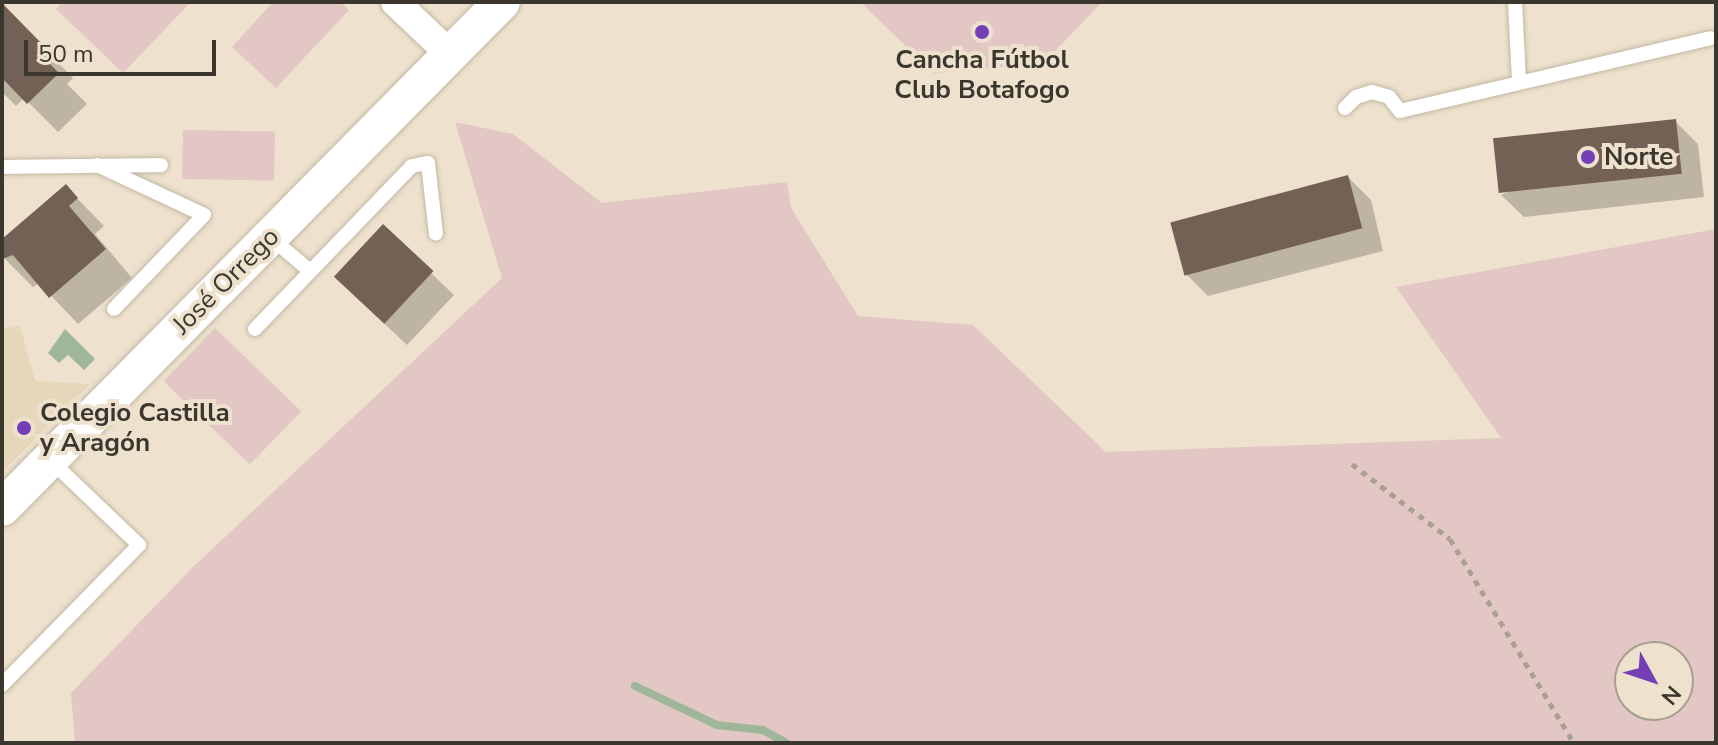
<!DOCTYPE html>
<meta charset="utf-8">
<style>
body{margin:0}
#map{position:relative;width:1718px;height:745px;overflow:hidden;background:#eee2ce;font-family:"Nunito Sans",sans-serif}
div>[style]{position:absolute}
[style*='--x']{left:calc(var(--x)*1px);top:calc(var(--y)*1px);width:calc(var(--w)*1px);rotate:calc(var(--a)*1deg)}
.built>*{inset:0;background:#e6d7bb}
.green>*{inset:0;background:#e2c7c4;transform-origin:0 0}
.water>*{inset:0;background:#a0b69a}
.shadow>*{inset:0;background:#0003}
.stream>*{height:8px;margin:-4px;padding:0 4px;transform-origin:4px;border-radius:4px;background:#a0b69a}
.building>*{inset:0;background:#746155;transform-origin:0 0}
.path>*{height:5px;margin-top:-2.5px;transform-origin:0;background:repeating-linear-gradient(90deg,#a9a090 0 6px,transparent 0 12px)}
.roads{filter:drop-shadow(0 0 2px #c3b8a4) drop-shadow(0 0 2px #c3b8a4)}
.service>*{height:14px;margin:-7px;padding:0 7px;transform-origin:7px;border-radius:7px;background:#fff}
.minor>*{height:28px;margin:-14px;padding:0 14px;transform-origin:14px;border-radius:14px;background:#fff}
.tertiary>*{height:36px;margin:-18px;padding:0 18px;transform-origin:18px;border-radius:18px;background:#fff}
.dots>*{width:22px;height:22px;translate:-50% -50%;box-sizing:border-box;border:4px solid #eee2ce;border-radius:50%}
span{translate:-50% -50%;white-space:nowrap;text-align:center;line-height:1.15;-webkit-text-stroke:8px #eee2ce;paint-order:stroke}
.poi-label{font-size:26px;color:#3b372f;font-weight:700}
.left{translate:0 -50%;text-align:left}
.street-label{font-size:26px;color:#3b372f}
.frame{position:absolute;inset:0;border:4px solid #3b372f;pointer-events:none}
.north{position:absolute;left:1614px;top:641px;width:80px;height:80px;box-sizing:border-box;background:#eee2ce;border:2px solid #a69e8e;border-radius:50%;rotate:130deg;font-size:22px;font-weight:700;line-height:32px;text-align:center;color:#3b372f}
.north::after{content:'';display:block;margin:auto;width:28px;height:36px;background:#743fb6;clip-path:polygon(50% 0,100% 100%,50% 72%,0 100%)}
.scale{position:absolute;left:24px;top:40px;width:192px;height:36px;box-sizing:border-box;border:4px solid #3b372f;border-top:0;padding-left:10px;font-size:24px;line-height:28px;white-space:nowrap;color:#3b372f;-webkit-text-stroke:6px #eee2ce;paint-order:stroke}
</style>
<div id="map">
<div class="built">
<i style="clip-path:polygon(20px 326px,35px 381px,90px 384px,2px 472px,2px 329px)"></i>
</div>
<div class="green">
<i style="clip-path:polygon(62px 2px,191px 2px,123px 73px,56px 9px)"></i>
<i style="clip-path:polygon(273px 2px,340px 2px,349px 10px,276px 88px,232px 47px)"></i>
<i style="clip-path:polygon(860px 2px,1102px 2px,1044px 63px,934px 73px)"></i>
<i style="clip-path:polygon(evenodd,455px 122px,513px 134px,602px 203px,787px 182px,791px 208px,858px 316px,973px 325px,1106px 452px,1501px 438px,1396px 287px,1716px 229px,1716px 743px,75px 743px,71px 693px,194px 566px,502px 278px,455px 122px,1678px 657px,1678px 705px,1630px 705px,1630px 657px,1678px 657px)"></i>
<i style="left:183px;top:130px;width:92px;height:49px;rotate:1deg"></i>
<i style="left:215px;top:328px;width:120px;height:74px;rotate:44deg"></i>
</div>
<div class="water">
<i style="clip-path:polygon(65px 329px,95px 359px,84px 370px,68px 355px,59px 363px,48px 353px)"></i>
</div>
<div class="shadow">
<i style="clip-path:polygon(2px 5px,73px 78px,67px 84px,87px 104px,58px 132px,24px 98px,16px 106px,2px 92px)"></i>
<i style="clip-path:polygon(1676px 122px,1698px 144px,1704px 197px,1524px 217px,1501px 195px)"></i>
<i style="clip-path:polygon(1348px 177px,1371px 200px,1383px 251px,1208px 296px,1185px 273px)"></i>
<i style="clip-path:polygon(66px 187px,104px 226px,95px 234px,132px 278px,78px 324px,39px 283px,33px 287px,2px 256px,2px 242px)"></i>
<i style="clip-path:polygon(431px 273px,454px 295px,407px 345px,358px 299px)"></i>
</div>
<div class="stream">
<i style="--x:635;--y:686;--w:91;--a:25.4"></i>
<i style="--x:717;--y:725;--w:46;--a:6.2"></i>
<i style="--x:763;--y:730;--w:26;--a:29"></i>
</div>
<div class="building">
<i style="clip-path:polygon(2px 3px,45px 47px,39px 53px,59px 73px,27px 104px,2px 78px)"></i>
<i style="left:1676px;top:119px;width:55px;height:184px;rotate:84deg"></i>
<i style="left:1348px;top:175px;width:55px;height:184px;rotate:75deg"></i>
<i style="clip-path:polygon(66px 184px,78px 198px,69px 206px,106px 249px,49px 298px,13px 255px,2px 259px,2px 239px)"></i>
<i style="left:383px;top:224px;width:69px;height:72px;rotate:43deg"></i>
</div>
<div class="path">
<i style="--x:1352;--y:464;--w:123;--a:37.4"></i>
<i style="--x:1450;--y:539;--w:239;--a:58.7"></i>
</div>
<div class="roads">
<div class="service">
<i style="--x:1515;--y:2;--w:79;--a:87.1"></i>
<i style="--x:1345;--y:108;--w:16;--a:-45"></i>
<i style="--x:1356;--y:97;--w:17;--a:-17"></i>
<i style="--x:1372;--y:92;--w:18;--a:16"></i>
<i style="--x:1389;--y:97;--w:18;--a:52"></i>
<i style="--x:1400;--y:111;--w:319;--a:-13.2"></i>
<i style="--x:97;--y:165;--w:118;--a:25"></i>
<i style="--x:204;--y:215;--w:130;--a:133.8"></i>
<i style="--x:2;--y:167;--w:159;--a:-0.7"></i>
<i style="--x:271;--y:238;--w:51;--a:40.2"></i>
<i style="--x:255;--y:329;--w:226;--a:-46.1"></i>
<i style="--x:412;--y:166;--w:16;--a:-11"></i>
<i style="--x:428;--y:163;--w:71;--a:83.6"></i>
<i style="--x:2;--y:685;--w:196;--a:-45.6"></i>
<i style="--x:139;--y:545;--w:123;--a:-136.3"></i>
</div>
<div class="minor">
<i style="--x:395;--y:2;--w:76;--a:43.4"></i>
</div>
<div class="tertiary">
<i style="--x:2;--y:508;--w:711;--a:-45.34"></i>
</div>
</div>
<div class="dots">
<i style="left:982px;top:32px;background:#743fb6"></i>
<i style="left:1588px;top:157px;background:#743fb6"></i>
<i style="left:24px;top:428px;background:#743fb6"></i>
</div>
<div class="poi-label">
<span style="left:982px;top:75px">Cancha Fútbol<br>Club Botafogo</span>
<span class="left" style="left:1604px;top:157px">Norte</span>
<span class="left" style="left:40px;top:428px">Colegio Castilla<br>y Aragón</span>
</div>
<div class="street-label">
<span style="left:226px;top:281px;rotate:-45deg">José Orrego</span>
</div>
<div class="frame"></div>
<div class="north">N</div>
<div class="scale">50 m</div>
</div>
